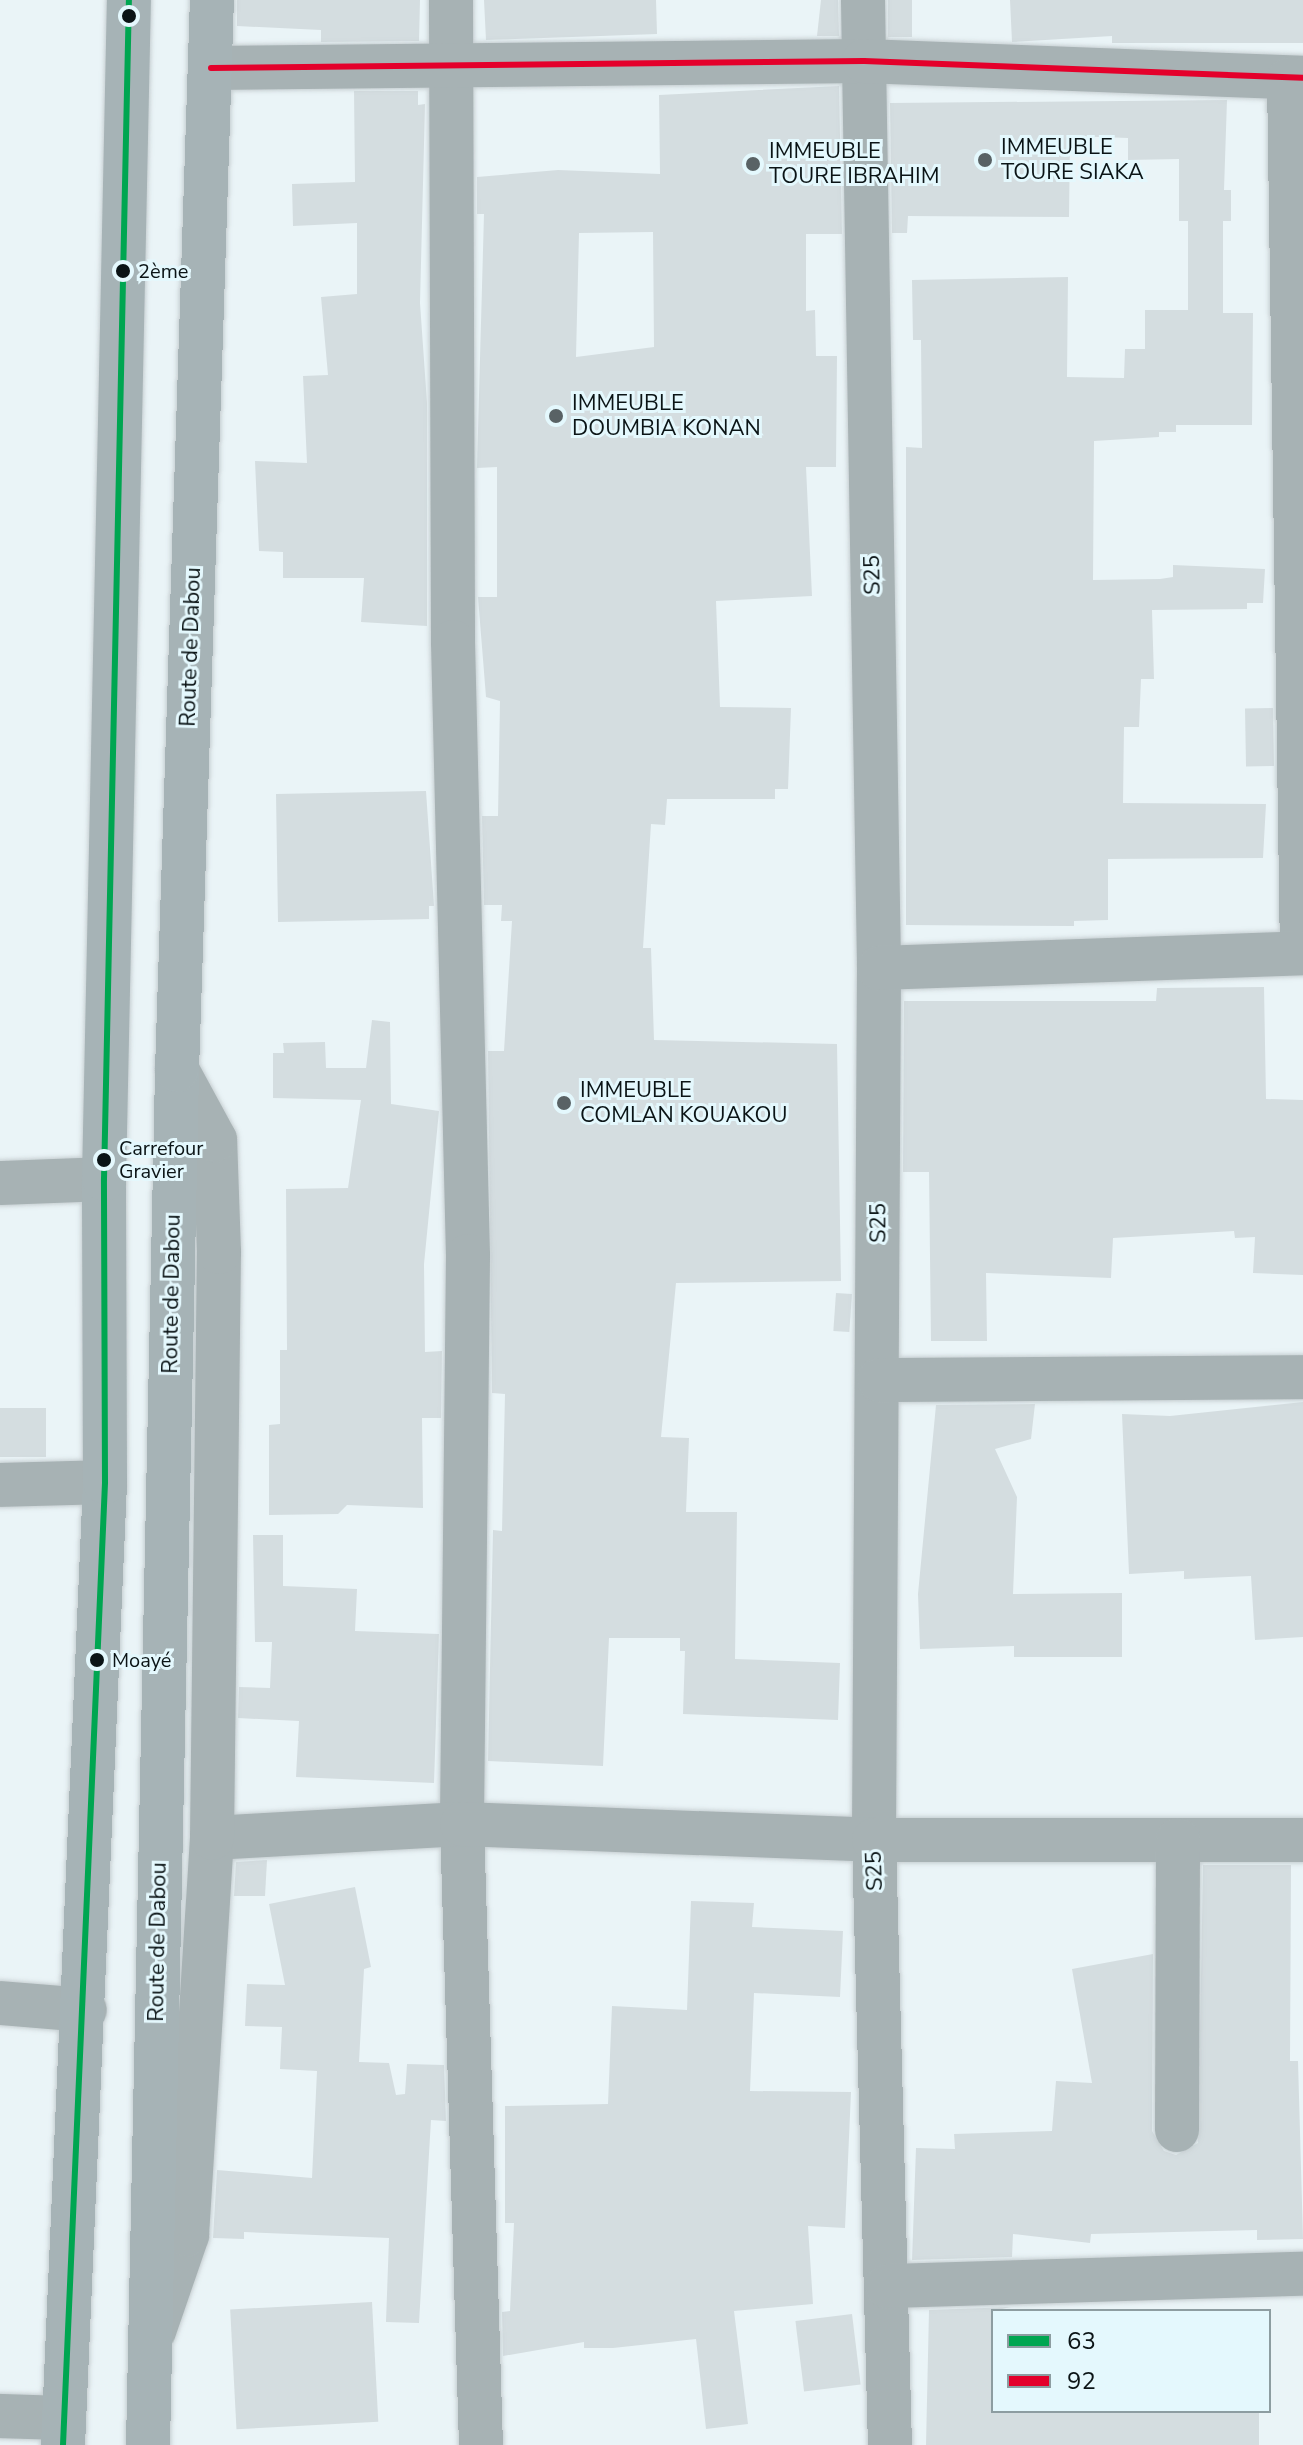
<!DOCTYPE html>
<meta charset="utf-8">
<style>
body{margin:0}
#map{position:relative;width:1303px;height:2445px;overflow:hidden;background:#eaf4f7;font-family:"Nunito Sans",sans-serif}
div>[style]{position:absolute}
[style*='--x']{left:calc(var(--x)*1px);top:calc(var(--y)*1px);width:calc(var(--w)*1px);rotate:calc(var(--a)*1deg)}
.building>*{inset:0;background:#d4dde0;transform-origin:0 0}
.roads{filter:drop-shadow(0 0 2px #c7cfd2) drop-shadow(0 0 2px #c7cfd2)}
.minor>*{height:44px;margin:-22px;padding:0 22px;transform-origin:22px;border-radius:22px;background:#a7b2b4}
.major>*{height:44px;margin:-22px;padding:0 22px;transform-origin:22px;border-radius:22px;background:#a6b3b6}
.bus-1>*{height:6px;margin:-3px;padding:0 3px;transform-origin:3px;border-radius:3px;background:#00a651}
.bus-2>*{height:6px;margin:-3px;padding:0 3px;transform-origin:3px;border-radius:3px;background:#e4002b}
.dots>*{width:22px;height:22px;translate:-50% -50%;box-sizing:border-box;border:4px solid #e4f8fd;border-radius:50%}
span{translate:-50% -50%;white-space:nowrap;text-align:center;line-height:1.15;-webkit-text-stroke:6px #e4f8fd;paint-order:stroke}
.bus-label{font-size:20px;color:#0b1416}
.left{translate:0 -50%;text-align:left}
.poi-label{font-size:22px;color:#0b1416}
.street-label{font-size:22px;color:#0b1416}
.legend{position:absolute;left:991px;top:2309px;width:280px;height:104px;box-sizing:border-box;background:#e4f8fd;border:2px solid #8d9da1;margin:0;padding:10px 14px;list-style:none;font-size:24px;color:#0b1416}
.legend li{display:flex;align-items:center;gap:16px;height:40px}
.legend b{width:40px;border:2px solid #8d9da1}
</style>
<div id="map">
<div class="building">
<i style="clip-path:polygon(237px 0,420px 0,419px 41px,321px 42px,321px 30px,237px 26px)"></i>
<i style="clip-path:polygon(484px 0,656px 0,657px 34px,486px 40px)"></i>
<i style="clip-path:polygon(821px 0,838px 0,839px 36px,817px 36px)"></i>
<i style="left:888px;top:0;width:24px;height:37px"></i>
<i style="clip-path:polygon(1010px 0,1303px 0,1303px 43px,1112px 43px,1112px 36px,1012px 42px)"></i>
<i style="clip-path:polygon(evenodd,839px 86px,842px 234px,806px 234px,806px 311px,815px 310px,816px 356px,837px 356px,836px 467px,806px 467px,812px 596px,716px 601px,720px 707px,791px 708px,788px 789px,775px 789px,775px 799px,667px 799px,665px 825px,651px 824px,643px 948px,651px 948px,654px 1040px,837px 1044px,841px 1281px,676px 1283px,661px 1437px,689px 1438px,686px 1512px,737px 1512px,735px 1659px,840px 1663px,838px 1720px,683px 1714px,685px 1651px,680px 1651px,680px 1638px,609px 1638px,603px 1766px,488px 1761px,493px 1530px,502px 1531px,505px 1394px,492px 1393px,488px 1051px,504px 1051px,512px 921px,501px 921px,502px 905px,484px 905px,482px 816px,498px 816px,500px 701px,486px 697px,478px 597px,497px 597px,497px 467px,477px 468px,484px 214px,477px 214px,477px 177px,558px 170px,660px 174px,659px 95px,839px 86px,653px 232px,654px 347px,576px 357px,579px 233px,653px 232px)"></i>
<i style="clip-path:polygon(354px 91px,418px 91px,418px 105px,425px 104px,420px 303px,427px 403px,427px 626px,361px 622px,364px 578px,283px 578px,283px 552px,259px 551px,255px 461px,307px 463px,303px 376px,328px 375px,321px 297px,357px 294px,357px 223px,293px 226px,292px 184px,355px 182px)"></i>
<i style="clip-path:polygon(1227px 100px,1224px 190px,1231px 190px,1231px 221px,1223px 221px,1223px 313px,1253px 313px,1252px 425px,1176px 425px,1176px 432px,1159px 432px,1159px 437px,1094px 441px,1093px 580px,1160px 579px,1173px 577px,1173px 565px,1265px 569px,1263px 603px,1247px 603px,1247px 609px,1152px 610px,1154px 679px,1141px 679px,1139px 727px,1124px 727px,1123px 803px,1266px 804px,1263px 858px,1108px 859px,1108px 920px,1074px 921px,1074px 926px,906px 925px,906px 447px,922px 448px,921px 340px,913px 340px,912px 280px,1068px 277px,1067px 377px,1124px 378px,1125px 349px,1145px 349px,1145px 310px,1188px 310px,1188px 221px,1179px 221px,1179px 159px,1128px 160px,1128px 138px,1070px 136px,1069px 217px,908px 216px,907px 233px,892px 233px,890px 103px)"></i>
<i style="left:1273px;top:708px;width:58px;height:28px;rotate:89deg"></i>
<i style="clip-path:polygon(426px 791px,434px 906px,429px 906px,429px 919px,278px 922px,276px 794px)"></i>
<i style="clip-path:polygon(1264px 987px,1266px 1099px,1303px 1100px,1303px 1275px,1253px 1273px,1255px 1237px,1235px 1238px,1234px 1231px,1113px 1238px,1111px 1278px,986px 1273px,987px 1341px,931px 1341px,929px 1172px,903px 1172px,904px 1001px,1156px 1001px,1157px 988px)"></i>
<i style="clip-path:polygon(372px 1020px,390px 1022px,391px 1104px,439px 1111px,424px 1264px,425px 1352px,442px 1351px,441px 1418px,422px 1418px,423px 1508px,347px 1505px,338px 1514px,269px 1515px,269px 1425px,280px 1424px,280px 1350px,287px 1350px,286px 1189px,348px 1188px,361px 1100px,273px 1098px,273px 1053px,284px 1053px,283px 1043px,325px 1042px,326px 1068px,366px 1068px)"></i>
<i style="left:836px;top:1293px;width:16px;height:38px;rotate:4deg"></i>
<i style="clip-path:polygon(1303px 1402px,1303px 1637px,1255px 1640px,1251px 1576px,1184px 1579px,1184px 1571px,1129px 1574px,1122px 1414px,1170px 1416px)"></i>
<i style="clip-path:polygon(1035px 1404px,1031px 1439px,995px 1449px,1017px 1497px,1013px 1594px,1122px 1593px,1122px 1657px,1014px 1657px,1014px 1646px,920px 1649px,918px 1594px,936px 1405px)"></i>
<i style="left:46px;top:1408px;width:49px;height:46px;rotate:90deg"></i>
<i style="clip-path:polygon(253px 1535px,283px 1535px,283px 1586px,357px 1589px,355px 1631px,439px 1634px,434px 1783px,296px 1777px,299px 1721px,238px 1718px,239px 1687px,270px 1688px,272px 1642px,255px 1642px)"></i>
<i style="clip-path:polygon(267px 1860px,265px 1896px,234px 1896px,236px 1862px)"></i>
<i style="clip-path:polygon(1203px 1865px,1291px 1865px,1290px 2061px,1298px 2061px,1303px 2239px,1257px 2240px,1257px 2230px,1091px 2234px,1090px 2243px,1013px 2234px,1012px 2257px,912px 2260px,916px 2148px,955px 2149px,954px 2134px,1052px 2131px,1056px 2081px,1092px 2083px,1072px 1969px,1153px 1954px,1152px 2131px,1164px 2151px,1176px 2155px,1198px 2143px)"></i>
<i style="clip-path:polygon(355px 1887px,371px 1967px,364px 1969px,359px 2062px,389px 2063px,396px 2095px,405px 2094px,407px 2064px,444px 2065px,446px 2121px,431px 2120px,419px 2323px,386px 2322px,389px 2238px,244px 2232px,244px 2239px,213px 2238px,217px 2170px,312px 2178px,317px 2071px,280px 2069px,282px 2027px,245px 2026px,247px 1984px,285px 1985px,269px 1904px)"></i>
<i style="clip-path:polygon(691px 1901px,754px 1903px,752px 1927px,843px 1931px,840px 1997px,754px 1993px,750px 2091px,851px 2092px,845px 2228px,808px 2226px,813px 2304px,734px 2311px,748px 2424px,706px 2429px,696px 2339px,613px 2348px,584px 2348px,584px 2342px,503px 2356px,502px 2312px,510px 2311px,514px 2223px,505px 2223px,505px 2106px,608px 2104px,612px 2006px,687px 2010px)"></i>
<i style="left:372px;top:2302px;width:120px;height:142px;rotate:87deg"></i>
<i style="clip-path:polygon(1011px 2307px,993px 2311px,993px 2411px,1259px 2411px,1259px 2445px,926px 2445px,929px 2310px)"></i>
<i style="left:852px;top:2314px;width:71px;height:57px;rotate:83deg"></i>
</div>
<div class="roads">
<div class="minor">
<i style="--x:451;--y:0;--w:642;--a:89.82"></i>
<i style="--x:453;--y:642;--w:614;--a:88.6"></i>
<i style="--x:468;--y:1256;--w:568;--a:90.61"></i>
<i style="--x:462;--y:1824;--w:621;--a:88.25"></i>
<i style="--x:863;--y:0;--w:968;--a:89.05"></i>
<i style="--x:879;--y:968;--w:872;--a:90.33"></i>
<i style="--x:874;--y:1840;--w:605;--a:88.49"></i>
<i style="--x:211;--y:68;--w:653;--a:-0.61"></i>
<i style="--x:864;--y:61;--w:439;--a:2.2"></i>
<i style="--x:1289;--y:79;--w:874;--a:89.15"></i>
<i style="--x:879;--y:968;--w:424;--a:-2"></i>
<i style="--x:0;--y:1183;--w:104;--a:-2.2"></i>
<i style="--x:879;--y:1380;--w:424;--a:-0.4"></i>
<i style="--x:0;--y:1485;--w:105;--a:-1.6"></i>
<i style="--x:212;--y:1838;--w:250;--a:-3.2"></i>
<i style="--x:462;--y:1824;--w:412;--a:2.2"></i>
<i style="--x:874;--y:1840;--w:429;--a:0"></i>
<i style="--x:0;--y:2003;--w:85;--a:4.7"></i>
<i style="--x:1177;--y:2130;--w:290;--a:-89.8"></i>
<i style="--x:887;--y:2286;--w:416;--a:-1.7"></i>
<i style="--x:154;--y:2331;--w:102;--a:-71"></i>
<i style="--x:187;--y:2235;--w:398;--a:-86.4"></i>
<i style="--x:212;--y:1838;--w:586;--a:-89.32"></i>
<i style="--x:219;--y:1252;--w:112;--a:-92"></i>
<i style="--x:215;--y:1140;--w:80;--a:-118.5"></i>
<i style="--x:0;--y:2416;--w:64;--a:1.8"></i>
</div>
<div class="major">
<i style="--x:63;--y:2445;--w:964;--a:-87.5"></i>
<i style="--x:105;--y:1482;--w:303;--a:-90.2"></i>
<i style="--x:104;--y:1179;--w:1179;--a:-88.79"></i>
<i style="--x:148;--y:2445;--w:1375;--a:-88.79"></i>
<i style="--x:177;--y:1070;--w:1071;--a:-88.13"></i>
</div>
</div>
<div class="bus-1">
<i style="--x:63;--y:2445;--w:964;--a:-87.5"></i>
<i style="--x:105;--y:1482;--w:303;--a:-90.2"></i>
<i style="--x:104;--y:1179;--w:1179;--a:-88.79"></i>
</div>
<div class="bus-2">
<i style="--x:211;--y:68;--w:653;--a:-0.61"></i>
<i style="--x:864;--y:61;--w:439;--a:2.2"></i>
</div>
<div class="dots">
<i style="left:129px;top:16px;background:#0b1416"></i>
<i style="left:985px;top:160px;background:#596265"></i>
<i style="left:753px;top:164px;background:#596265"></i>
<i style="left:123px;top:271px;background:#0b1416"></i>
<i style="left:556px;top:416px;background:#596265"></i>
<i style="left:564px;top:1103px;background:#596265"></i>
<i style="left:104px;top:1160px;background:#0b1416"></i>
<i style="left:97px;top:1660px;background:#0b1416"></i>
</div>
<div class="bus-label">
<span class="left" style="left:138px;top:271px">2ème</span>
<span class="left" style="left:119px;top:1160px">Carrefour<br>Gravier</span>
<span class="left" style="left:112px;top:1660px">Moayé</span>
</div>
<div class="poi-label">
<span class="left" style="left:1001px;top:160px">IMMEUBLE<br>TOURE SIAKA</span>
<span class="left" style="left:769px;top:164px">IMMEUBLE<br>TOURE IBRAHIM</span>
<span class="left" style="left:572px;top:416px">IMMEUBLE<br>DOUMBIA KONAN</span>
<span class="left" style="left:580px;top:1103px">IMMEUBLE<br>COMLAN KOUAKOU</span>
</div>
<div class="street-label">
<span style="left:873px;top:575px;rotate:-91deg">S25</span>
<span style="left:191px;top:647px;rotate:-88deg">Route de Dabou</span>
<span style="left:879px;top:1223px;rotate:-90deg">S25</span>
<span style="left:172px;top:1294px;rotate:-89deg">Route de Dabou</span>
<span style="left:875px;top:1871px;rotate:-92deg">S25</span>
<span style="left:158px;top:1942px;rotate:-89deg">Route de Dabou</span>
</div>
<ul class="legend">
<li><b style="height:10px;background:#00a651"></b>63</li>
<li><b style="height:10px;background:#e4002b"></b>92</li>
</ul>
</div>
